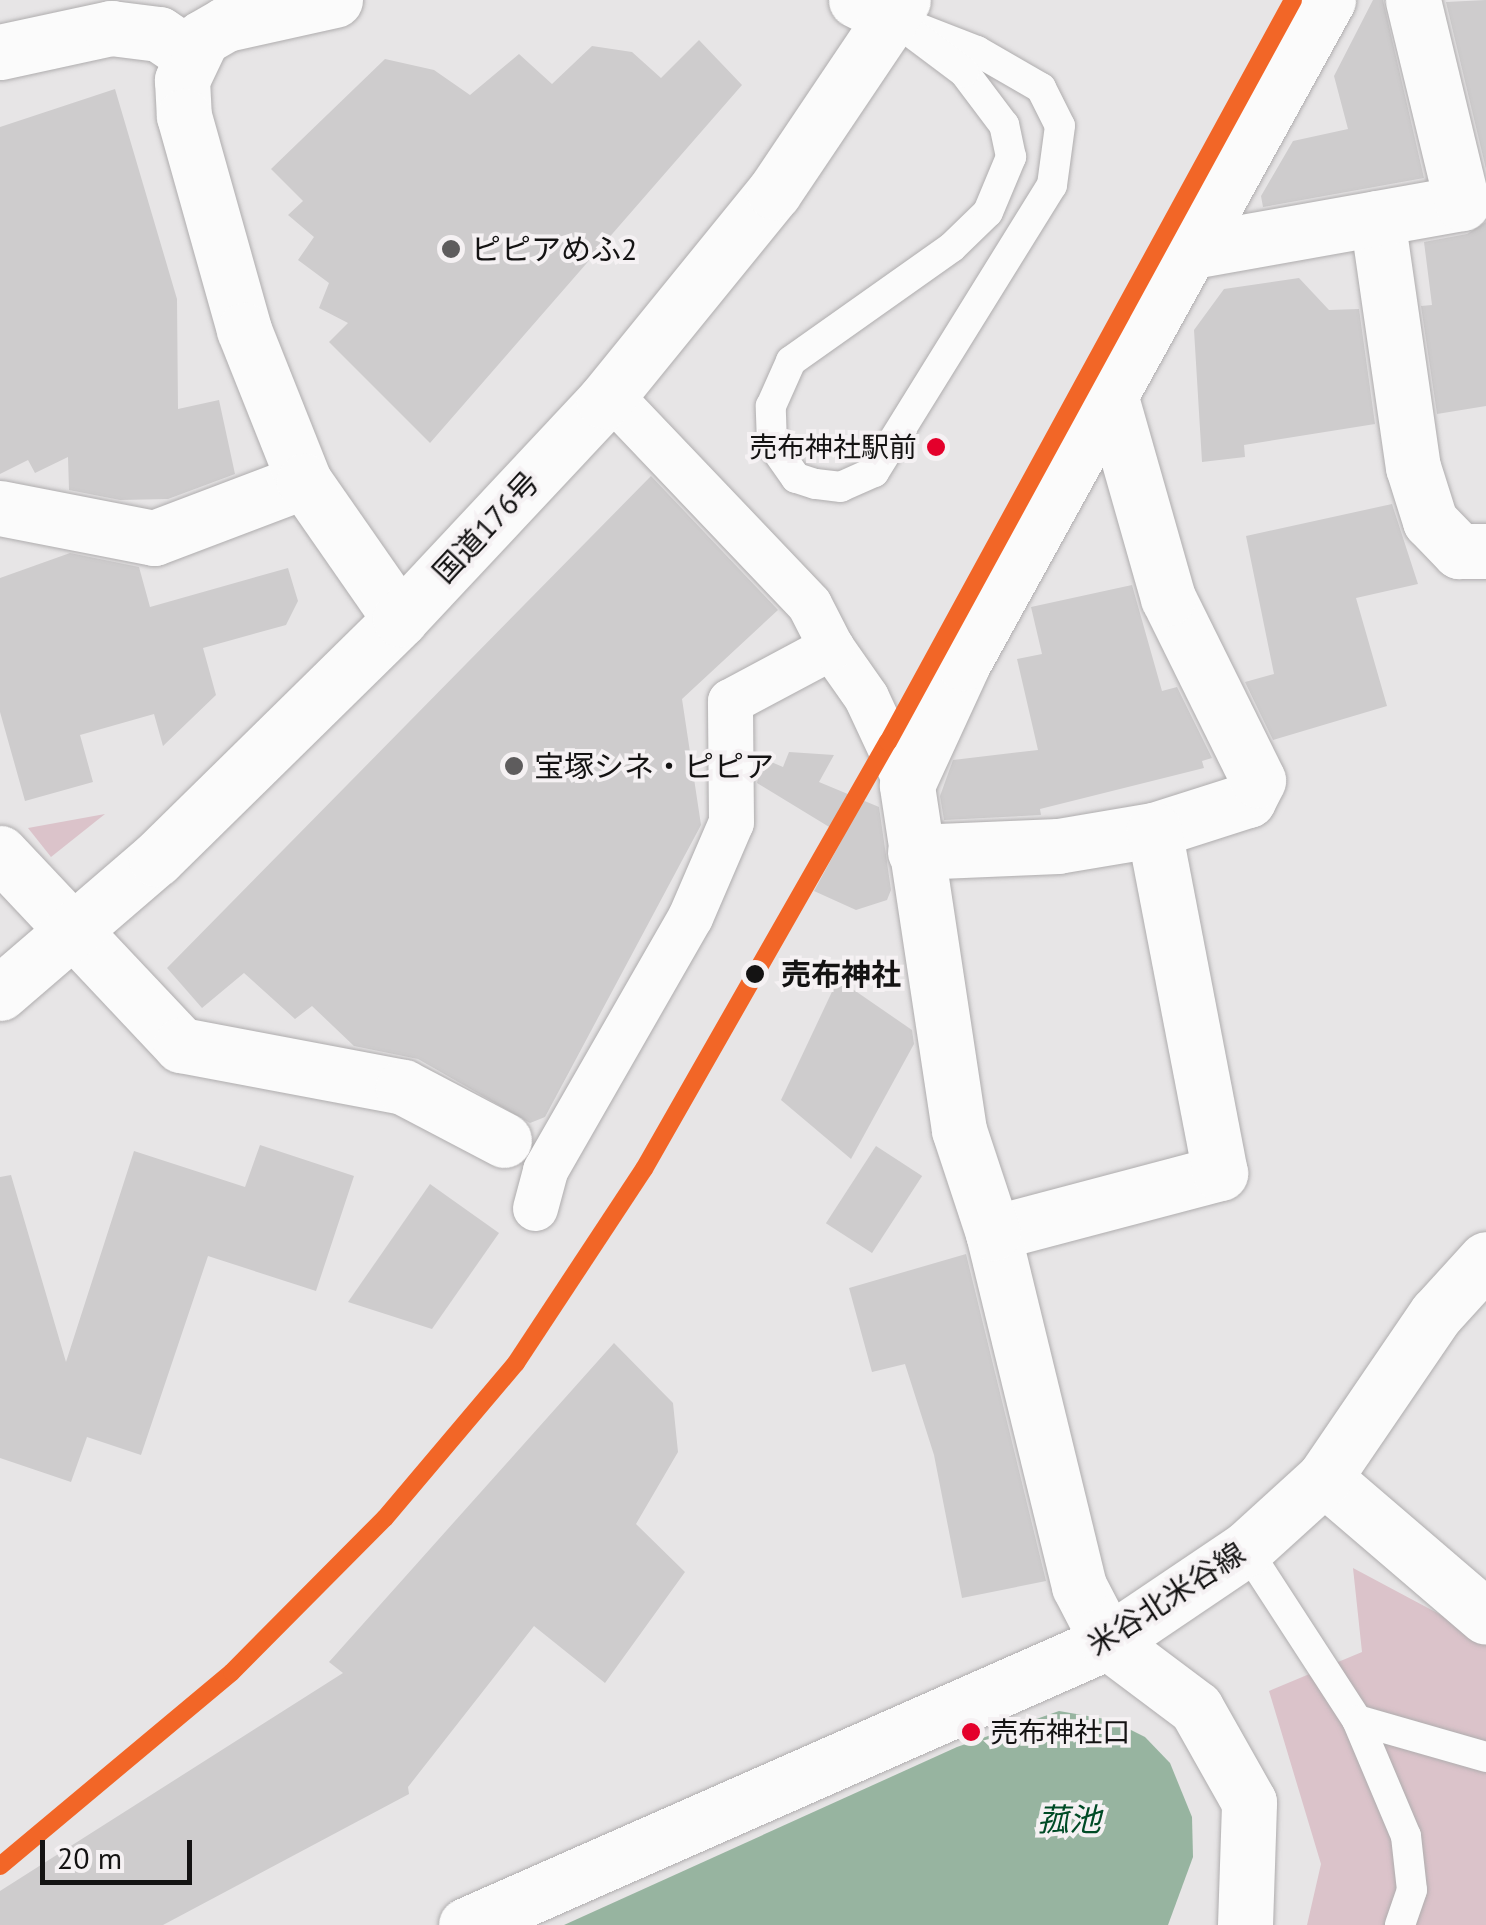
<!DOCTYPE html>
<meta charset="utf-8">
<style>
body{margin:0}
#map{position:relative;width:1486px;height:1925px;overflow:hidden;background:#e7e5e6;font-family:"PT Sans","Noto Sans JP",sans-serif}
div>[style]{position:absolute}
[style*='--x']{left:calc(var(--x)*1px);top:calc(var(--y)*1px);width:calc(var(--w)*1px);rotate:calc(var(--a)*1deg)}
.green>*{inset:0;background:#dbc3ca}
.water>*{inset:0;background:#97b4a0}
.building>*{inset:0;background:#cecccd;transform-origin:0 0}
.roads{filter:drop-shadow(0 0 2px #afadae) drop-shadow(0 0 2px #afadae)}
.service>*{height:30px;margin:-15px;padding:0 15px;transform-origin:15px;border-radius:15px;background:#fbfbfb}
.pedestrian>*{height:45px;margin:-22.5px;padding:0 22.5px;transform-origin:22.5px;border-radius:22.5px;background:#fbfbfb}
.minor>*{height:55px;margin:-27.5px;padding:0 27.5px;transform-origin:27.5px;border-radius:27.5px;background:#fbfbfb}
.tertiary>*{height:55px;margin:-27.5px;padding:0 27.5px;transform-origin:27.5px;border-radius:27.5px;background:#fbfbfb}
.trunk>*{height:55px;margin:-27.5px;padding:0 27.5px;transform-origin:27.5px;border-radius:27.5px;background:#fbfbfb}
.rail-1>*{height:18px;margin:-9px;padding:0 9px;transform-origin:9px;border-radius:9px;background:#f26627}
.dots>*{width:28px;height:28px;translate:-50% -50%;box-sizing:border-box;border:5px solid #f5f1f3;border-radius:50%}
span{translate:-50% -50%;white-space:nowrap;text-align:center;line-height:1.15;-webkit-text-stroke:8px #f5f1f3;paint-order:stroke}
.bus-label{font-size:28px;color:#141313}
.right{translate:-100% -50%;text-align:right}
.left{translate:0 -50%;text-align:left}
.poi-label{font-size:30px;color:#141313}
.street-label{font-size:30px;color:#141313}
.stop-label{font-size:30px;color:#141313;font-weight:700}
.water-label{font-size:32px;color:#004b26;font-style:italic}
.scale{position:absolute;left:40px;top:1840px;width:152px;height:45px;box-sizing:border-box;border:5px solid #141313;border-top:0;padding-left:12px;font-size:30px;line-height:35px;white-space:nowrap;color:#141313;-webkit-text-stroke:8px #f5f1f3;paint-order:stroke}
</style>
<div id="map">
<div class="green">
<i style="clip-path:polygon(105px 814px,51px 857px,28px 828px)"></i>
<i style="clip-path:polygon(1353px 1568px,1486px 1639px,1486px 1925px,1307px 1925px,1321px 1864px,1269px 1691px,1362px 1652px)"></i>
</div>
<div class="water">
<i style="clip-path:polygon(1059px 1711px,1111px 1720px,1145px 1737px,1170px 1763px,1192px 1817px,1193px 1857px,1168px 1925px,564px 1925px,957px 1747px)"></i>
</div>
<div class="building">
<i style="clip-path:polygon(1373px 0,1383px 0,1424px 178px,1263px 207px,1261px 196px,1293px 141px,1348px 129px,1334px 76px)"></i>
<i style="clip-path:polygon(1486px 0,1486px 169px,1446px 2px)"></i>
<i style="clip-path:polygon(699px 40px,742px 85px,430px 443px,329px 342px,348px 323px,319px 308px,329px 283px,298px 260px,314px 237px,288px 215px,303px 201px,271px 169px,385px 59px,434px 70px,470px 95px,519px 54px,552px 84px,592px 46px,632px 52px,661px 78px)"></i>
<i style="clip-path:polygon(115px 89px,177px 299px,178px 409px,219px 400px,235px 474px,168px 499px,120px 500px,69px 490px,68px 457px,35px 473px,28px 460px,0 474px,0 127px)"></i>
<i style="clip-path:polygon(1486px 222px,1486px 406px,1437px 414px,1421px 306px,1432px 305px,1424px 242px,1467px 234px)"></i>
<i style="clip-path:polygon(1299px 278px,1329px 310px,1359px 309px,1375px 424px,1244px 445px,1245px 457px,1202px 462px,1194px 330px,1224px 289px)"></i>
<i style="clip-path:polygon(651px 476px,778px 610px,682px 699px,701px 825px,545px 1117px,530px 1123px,418px 1059px,354px 1046px,312px 1006px,295px 1019px,244px 973px,202px 1008px,167px 968px)"></i>
<i style="clip-path:polygon(1392px 504px,1418px 584px,1356px 598px,1387px 706px,1273px 740px,1245px 682px,1274px 674px,1246px 536px)"></i>
<i style="clip-path:polygon(70px 553px,139px 567px,150px 607px,288px 568px,298px 601px,286px 625px,203px 648px,216px 695px,163px 746px,154px 714px,80px 735px,93px 782px,25px 801px,0 712px,0 578px)"></i>
<i style="clip-path:polygon(1132px 585px,1162px 691px,1177px 687px,1212px 758px,1202px 761px,1204px 768px,1040px 809px,1041px 815px,944px 820px,940px 796px,953px 760px,1038px 750px,1017px 659px,1042px 654px,1031px 607px)"></i>
<i style="clip-path:polygon(789px 752px,834px 755px,819px 782px,879px 807px,891px 890px,887px 900px,856px 910px,814px 891px,844px 836px,757px 783px,762px 758px,783px 767px)"></i>
<i style="clip-path:polygon(838px 979px,912px 1030px,914px 1044px,851px 1159px,781px 1100px)"></i>
<i style="clip-path:polygon(260px 1145px,354px 1176px,316px 1291px,208px 1256px,141px 1455px,87px 1437px,71px 1482px,0 1458px,0 1177px,11px 1175px,66px 1362px,134px 1151px,245px 1187px)"></i>
<i style="left:876px;top:1146px;width:55px;height:92px;rotate:33deg"></i>
<i style="clip-path:polygon(430px 1184px,499px 1233px,432px 1329px,348px 1302px)"></i>
<i style="clip-path:polygon(966px 1254px,1046px 1581px,962px 1598px,934px 1455px,905px 1364px,872px 1372px,849px 1288px)"></i>
<i style="clip-path:polygon(614px 1343px,673px 1403px,678px 1452px,636px 1524px,685px 1572px,605px 1683px,534px 1626px,408px 1787px,409px 1794px,163px 1925px,0 1925px,0 1891px,343px 1673px,329px 1662px)"></i>
</div>
<div class="roads">
<div class="service">
<i style="--x:892;--y:18;--w:91;--a:21.2"></i>
<i style="--x:977;--y:51;--w:74;--a:30"></i>
<i style="--x:1041;--y:88;--w:42;--a:63.4"></i>
<i style="--x:1060;--y:126;--w:60;--a:97.7"></i>
<i style="--x:1052;--y:185;--w:338;--a:121.8"></i>
<i style="--x:874;--y:472;--w:36;--a:156"></i>
<i style="--x:841;--y:487;--w:26;--a:-173"></i>
<i style="--x:815;--y:484;--w:20;--a:-162"></i>
<i style="--x:796;--y:478;--w:42;--a:-125.2"></i>
<i style="--x:772;--y:444;--w:38;--a:-92"></i>
<i style="--x:771;--y:406;--w:49;--a:-66"></i>
<i style="--x:791;--y:361;--w:197;--a:-35.3"></i>
<i style="--x:952;--y:247;--w:50;--a:-44.2"></i>
<i style="--x:988;--y:212;--w:60;--a:-67.3"></i>
<i style="--x:1011;--y:157;--w:33;--a:-102"></i>
<i style="--x:1004;--y:125;--w:66;--a:-127"></i>
<i style="--x:964;--y:72;--w:90;--a:-143.1"></i>
<i style="--x:1246;--y:1549;--w:204;--a:57"></i>
<i style="--x:1357;--y:1720;--w:126;--a:67.1"></i>
<i style="--x:1406;--y:1836;--w:54;--a:83.7"></i>
<i style="--x:1412;--y:1890;--w:37;--a:109"></i>
<i style="--x:1357;--y:1720;--w:134;--a:16"></i>
</div>
<div class="pedestrian">
<i style="--x:831;--y:647;--w:61;--a:55"></i>
<i style="--x:866;--y:697;--w:97;--a:65"></i>
<i style="--x:535;--y:1208;--w:39;--a:-75"></i>
<i style="--x:545;--y:1170;--w:292;--a:-60.2"></i>
<i style="--x:690;--y:917;--w:103;--a:-66.7"></i>
<i style="--x:731;--y:822;--w:121;--a:-90.5"></i>
<i style="--x:730;--y:701;--w:115;--a:-28.1"></i>
<i style="--x:831;--y:647;--w:48;--a:-117.1"></i>
<i style="--x:809;--y:604;--w:289;--a:-133.6"></i>
</div>
<div class="minor">
<i style="--x:0;--y:52;--w:114;--a:-12.2"></i>
<i style="--x:111;--y:28;--w:48;--a:7.1"></i>
<i style="--x:159;--y:34;--w:37;--a:34"></i>
<i style="--x:1377;--y:218;--w:252;--a:81.8"></i>
<i style="--x:1413;--y:467;--w:57;--a:72.5"></i>
<i style="--x:1430;--y:521;--w:42;--a:46"></i>
<i style="--x:1459;--y:551;--w:27;--a:0"></i>
<i style="--x:1192;--y:251;--w:274;--a:-10.1"></i>
<i style="--x:1462;--y:203;--w:209;--a:-103.6"></i>
<i style="--x:0;--y:508;--w:157;--a:11"></i>
<i style="--x:154;--y:538;--w:160;--a:-20.8"></i>
<i style="--x:915;--y:852;--w:143;--a:-2.4"></i>
<i style="--x:1058;--y:846;--w:97;--a:-9.5"></i>
<i style="--x:1154;--y:830;--w:99;--a:-17.7"></i>
<i style="--x:1248;--y:800;--w:22;--a:-63"></i>
<i style="--x:1258;--y:780;--w:203;--a:-116.3"></i>
<i style="--x:1168;--y:598;--w:204;--a:-105.9"></i>
<i style="--x:0;--y:853;--w:264;--a:46.7"></i>
<i style="--x:181;--y:1045;--w:226;--a:10.7"></i>
<i style="--x:403;--y:1087;--w:114;--a:27.7"></i>
<i style="--x:993;--y:1233;--w:235;--a:-14.8"></i>
<i style="--x:1220;--y:1173;--w:349;--a:-100.9"></i>
<i style="--x:1324;--y:1478;--w:213;--a:40.6"></i>
<i style="--x:466;--y:1925;--w:702;--a:-23.79"></i>
<i style="--x:1108;--y:1642;--w:166;--a:-34"></i>
<i style="--x:1246;--y:1549;--w:105;--a:-42.3"></i>
<i style="--x:1324;--y:1478;--w:199;--a:-55.7"></i>
<i style="--x:1436;--y:1314;--w:74;--a:-47.7"></i>
<i style="--x:1245;--y:1925;--w:123;--a:-88.1"></i>
<i style="--x:1249;--y:1802;--w:108;--a:-119.4"></i>
<i style="--x:1196;--y:1708;--w:110;--a:-143.1"></i>
<i style="--x:1108;--y:1642;--w:63;--a:-117.4"></i>
<i style="--x:1079;--y:1586;--w:363;--a:-103.7"></i>
<i style="--x:993;--y:1233;--w:108;--a:-108.3"></i>
<i style="--x:959;--y:1130;--w:349;--a:-98.6"></i>
<i style="--x:907;--y:785;--w:134;--a:-65.3"></i>
<i style="--x:963;--y:663;--w:757;--a:-61.17"></i>
</div>
<div class="tertiary">
<i style="--x:335;--y:0;--w:112;--a:167.6"></i>
<i style="--x:226;--y:24;--w:28;--a:150"></i>
<i style="--x:202;--y:38;--w:47;--a:115.5"></i>
<i style="--x:182;--y:80;--w:36;--a:87"></i>
<i style="--x:184;--y:116;--w:222;--a:74.3"></i>
<i style="--x:244;--y:330;--w:162;--a:68.3"></i>
<i style="--x:304;--y:481;--w:168;--a:55.2"></i>
<i style="--x:856;--y:0;--w:40;--a:26.6"></i>
</div>
<div class="trunk">
<i style="--x:0;--y:993;--w:206;--a:-40.7"></i>
<i style="--x:156;--y:859;--w:342;--a:-44.5"></i>
<i style="--x:400;--y:619;--w:299;--a:-46.9"></i>
<i style="--x:604;--y:401;--w:269;--a:-50.9"></i>
<i style="--x:774;--y:192;--w:231;--a:-56.1"></i>
</div>
</div>
<div class="rail-1">
<i style="--x:0;--y:1866;--w:302;--a:-39.9"></i>
<i style="--x:232;--y:1672;--w:217;--a:-45.2"></i>
<i style="--x:385;--y:1518;--w:203;--a:-49.8"></i>
<i style="--x:516;--y:1363;--w:232;--a:-56.6"></i>
<i style="--x:644;--y:1169;--w:492;--a:-60.3"></i>
<i style="--x:888;--y:742;--w:845;--a:-61.37"></i>
</div>
<div class="dots">
<i style="left:451px;top:249px;background:#5e5c5d"></i>
<i style="left:936px;top:447px;background:#e4002b"></i>
<i style="left:514px;top:766px;background:#5e5c5d"></i>
<i style="left:755px;top:974px;background:#141313"></i>
<i style="left:971px;top:1732px;background:#e4002b"></i>
</div>
<div class="bus-label">
<span class="right" style="left:917px;top:447px">売布神社駅前</span>
<span class="left" style="left:990px;top:1732px">売布神社口</span>
</div>
<div class="poi-label">
<span class="left" style="left:471px;top:249px">ピピアめふ2</span>
<span class="left" style="left:534px;top:766px">宝塚シネ・ピピア</span>
</div>
<div class="street-label">
<span style="left:486px;top:527px;rotate:-47deg">国道176号</span>
<span style="left:1166px;top:1599px;rotate:-33deg">米谷北米谷線</span>
</div>
<div class="stop-label">
<span class="left" style="left:781px;top:974px">売布神社</span>
</div>
<div class="water-label">
<span style="left:1069px;top:1819px">菰池</span>
</div>
<div class="scale">20 m</div>
</div>
